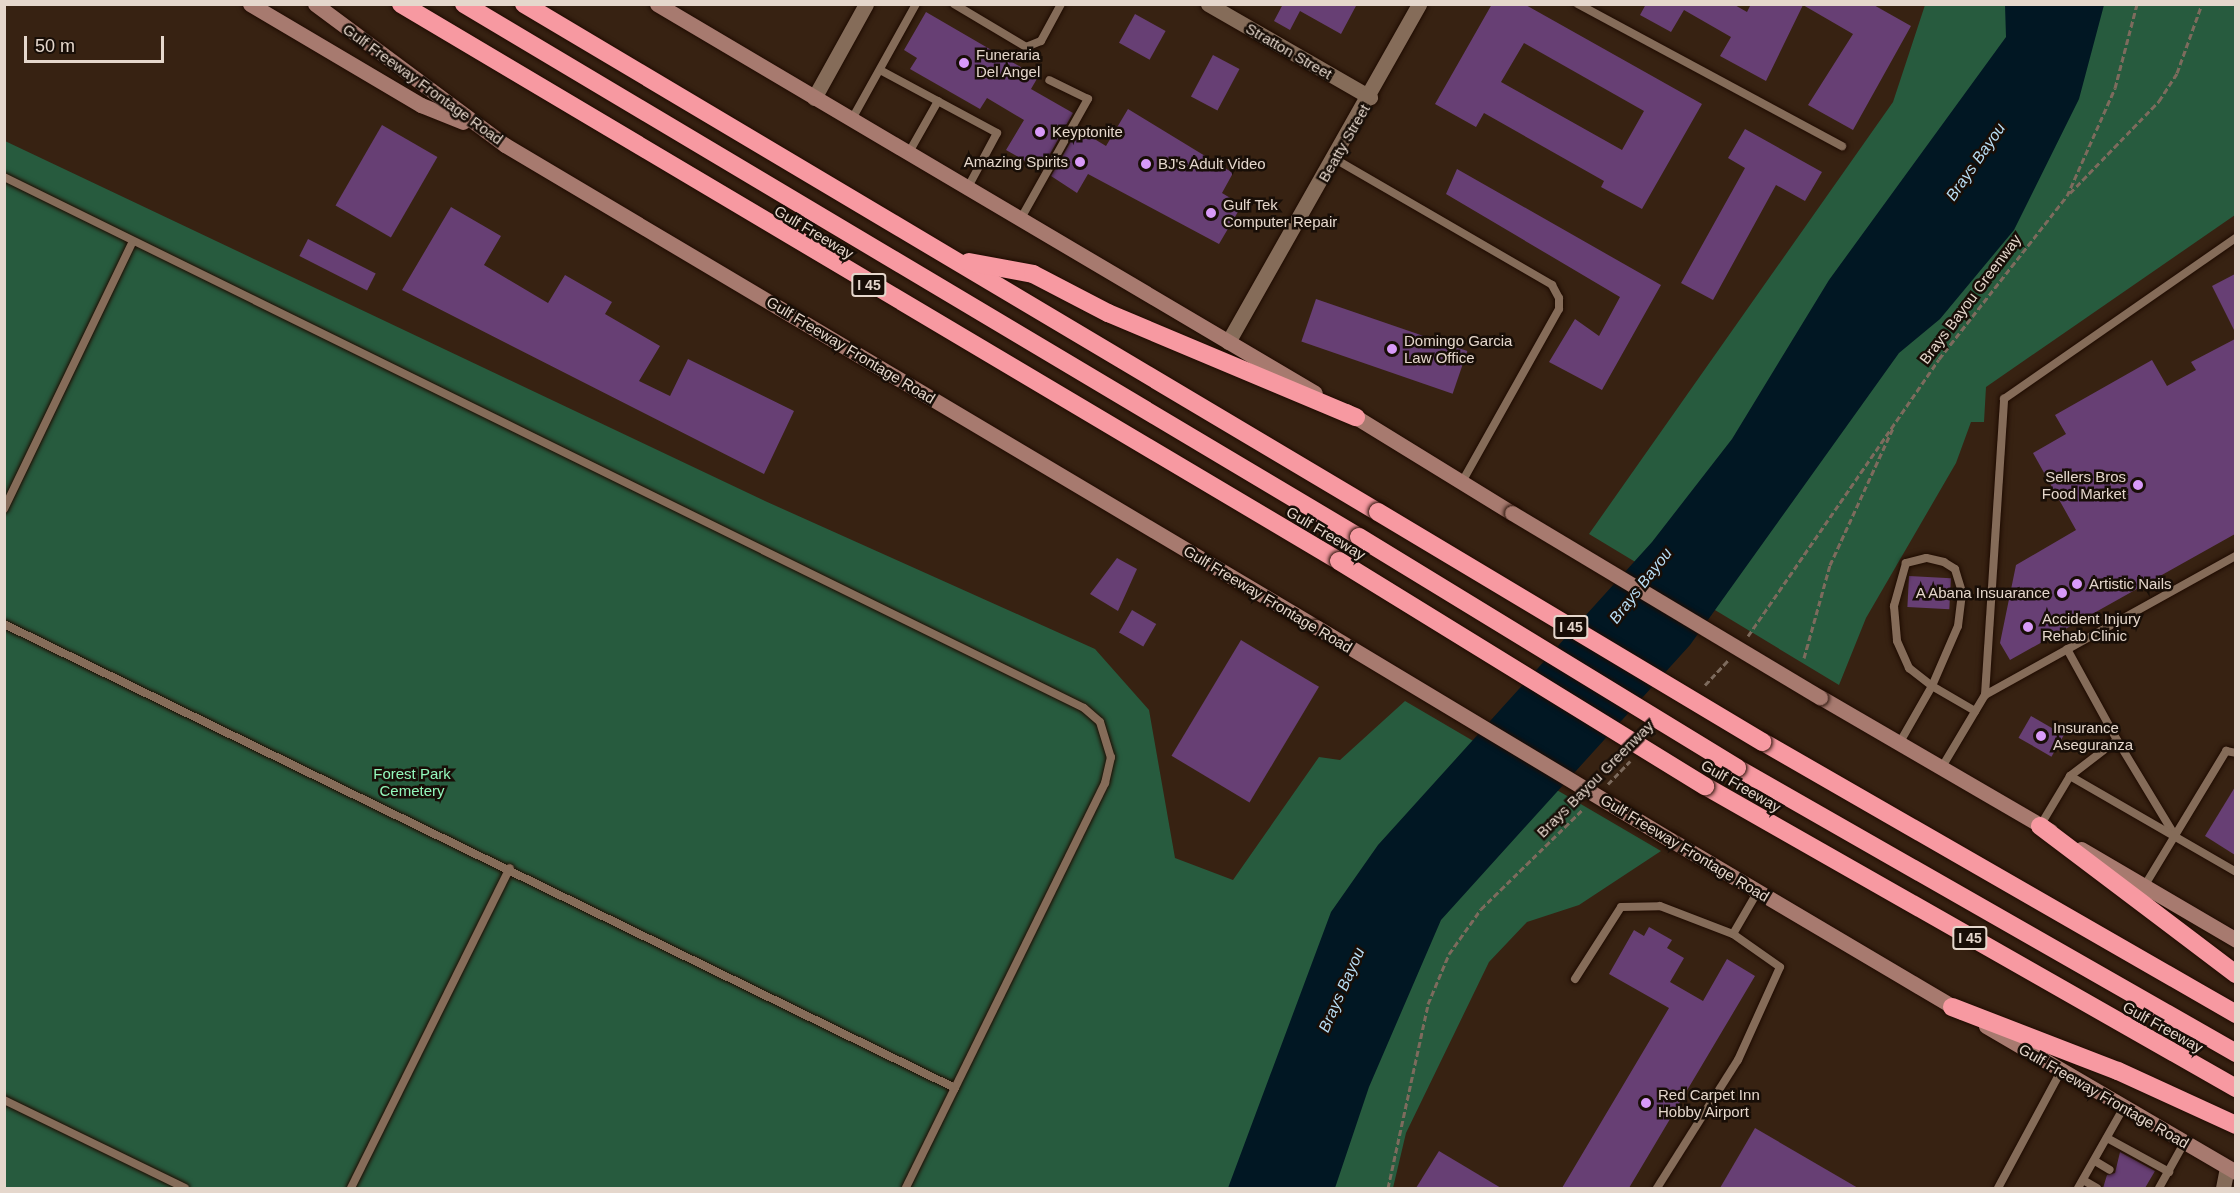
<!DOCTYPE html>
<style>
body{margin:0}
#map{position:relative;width:2240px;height:1193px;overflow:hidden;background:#372212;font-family:Helvetica,sans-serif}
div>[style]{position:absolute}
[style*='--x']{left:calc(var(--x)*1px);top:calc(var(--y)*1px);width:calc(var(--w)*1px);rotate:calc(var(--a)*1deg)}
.green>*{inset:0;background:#275b3e}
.water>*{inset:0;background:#011723}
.building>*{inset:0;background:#673f74;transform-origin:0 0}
.path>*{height:3px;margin-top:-1.5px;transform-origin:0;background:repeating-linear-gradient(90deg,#7d6b5d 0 6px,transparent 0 9px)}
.roads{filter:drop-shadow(0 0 2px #1e0b00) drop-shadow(0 0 2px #1e0b00)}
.service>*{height:8px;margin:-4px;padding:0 4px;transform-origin:4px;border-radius:4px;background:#856c59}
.minor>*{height:15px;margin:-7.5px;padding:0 7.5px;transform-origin:7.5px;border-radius:7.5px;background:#856c59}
.secondary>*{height:15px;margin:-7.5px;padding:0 7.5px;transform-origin:7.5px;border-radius:7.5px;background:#a77a6f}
.motorway>*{height:18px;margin:-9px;padding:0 9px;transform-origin:9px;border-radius:9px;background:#f799a1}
.bridges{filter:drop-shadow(0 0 2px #1e0b00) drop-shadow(0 0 2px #1e0b00)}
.secondary-bridge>*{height:15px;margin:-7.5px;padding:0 7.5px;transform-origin:7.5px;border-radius:7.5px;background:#a77a6f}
.motorway-bridge>*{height:18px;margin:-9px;padding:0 9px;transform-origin:9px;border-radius:9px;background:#f799a1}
.dots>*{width:16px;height:16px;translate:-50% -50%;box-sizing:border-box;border:3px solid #180e07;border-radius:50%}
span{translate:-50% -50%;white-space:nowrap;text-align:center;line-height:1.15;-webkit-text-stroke:5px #180e07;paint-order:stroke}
.shield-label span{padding:2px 4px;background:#180e07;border:2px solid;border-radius:4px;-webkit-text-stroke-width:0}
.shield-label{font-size:14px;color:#e5d7cc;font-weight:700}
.street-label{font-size:15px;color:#e5d7cc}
.poi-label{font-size:15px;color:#e5d7cc}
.left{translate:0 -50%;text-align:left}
.right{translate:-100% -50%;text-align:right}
.park-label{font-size:15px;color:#94f8bc}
.water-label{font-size:16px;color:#b8ddf4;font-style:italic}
.frame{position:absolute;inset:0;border:6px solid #e5d7cc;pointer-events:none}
.scale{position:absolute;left:24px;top:36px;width:140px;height:27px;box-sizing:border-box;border:3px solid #e5d7cc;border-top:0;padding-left:8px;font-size:18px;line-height:21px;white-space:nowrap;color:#e5d7cc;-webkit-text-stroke:4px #180e07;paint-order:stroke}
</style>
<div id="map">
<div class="green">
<i style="clip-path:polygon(1925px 5px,2235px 5px,2235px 215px,1986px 387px,1984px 422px,1971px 422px,1956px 463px,1866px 618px,1839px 685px,1589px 534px,1893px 102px)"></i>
<i style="clip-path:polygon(5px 141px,765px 501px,1095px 649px,1149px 710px,1175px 858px,1233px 880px,1319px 757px,1340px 760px,1405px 701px,1661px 851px,1579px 905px,1527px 922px,1489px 962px,1406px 1133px,1393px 1188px,5px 1188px)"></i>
</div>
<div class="water">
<i style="clip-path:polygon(2005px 5px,2104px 5px,2079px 99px,2014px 230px,1940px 319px,1899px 353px,1690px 645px,1441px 920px,1369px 1087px,1335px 1188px,1228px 1188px,1331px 912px,1378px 845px,1652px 542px,1732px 439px,1829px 280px,2006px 37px)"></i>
</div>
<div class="building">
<i style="clip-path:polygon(1283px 4px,1357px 4px,1341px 34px,1300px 11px,1290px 30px,1274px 21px)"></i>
<i style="clip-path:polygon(evenodd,1492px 4px,1524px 4px,1702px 104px,1642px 209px,1601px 187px,1604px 181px,1484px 113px,1476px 127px,1435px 104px,1492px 4px,1524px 43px,1644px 111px,1622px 150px,1501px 82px,1524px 43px)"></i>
<i style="clip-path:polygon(1646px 4px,1733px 4px,1747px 12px,1751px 4px,1872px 4px,1911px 26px,1853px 130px,1808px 105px,1853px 34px,1803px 5px,1766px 81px,1720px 56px,1731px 37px,1684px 10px,1671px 32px,1640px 15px)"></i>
<i style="clip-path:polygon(926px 12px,1038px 77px,1031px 89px,1073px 113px,1041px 170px,1006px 150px,1024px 120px,987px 98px,980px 109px,910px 69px,917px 58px,904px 50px)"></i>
<i style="left:1135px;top:14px;width:35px;height:33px;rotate:29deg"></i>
<i style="left:1213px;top:55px;width:30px;height:47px;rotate:28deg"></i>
<i style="clip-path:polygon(1128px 109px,1233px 173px,1222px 193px,1242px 205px,1219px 244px,1088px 174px,1077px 193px,1051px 176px,1078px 129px,1106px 146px)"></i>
<i style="left:382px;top:125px;width:64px;height:93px;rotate:30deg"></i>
<i style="clip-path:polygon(1745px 129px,1822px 172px,1805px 201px,1776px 185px,1713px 300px,1681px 283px,1745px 168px,1728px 158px)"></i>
<i style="clip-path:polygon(1457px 169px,1661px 285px,1602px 390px,1549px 362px,1575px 319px,1599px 336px,1620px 297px,1446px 194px)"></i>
<i style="clip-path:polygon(451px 207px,501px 236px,484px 265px,548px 303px,565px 275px,612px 302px,605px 314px,660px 346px,639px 381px,670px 396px,688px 359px,794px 411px,764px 474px,402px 290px)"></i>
<i style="left:308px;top:239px;width:76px;height:19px;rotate:27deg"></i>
<i style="clip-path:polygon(2235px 274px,2235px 332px,2212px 286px)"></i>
<i style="left:1316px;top:299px;width:160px;height:45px;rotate:19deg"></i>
<i style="clip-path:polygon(2235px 339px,2235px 534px,2010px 660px,2000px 643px,2016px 565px,2076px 530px,2033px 453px,2066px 434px,2055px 415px,2152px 360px,2167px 386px,2196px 370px,2191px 362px)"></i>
<i style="clip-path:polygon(1117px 558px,1137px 569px,1118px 611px,1090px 594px)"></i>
<i style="left:1909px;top:576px;width:42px;height:31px;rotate:3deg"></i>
<i style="left:1132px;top:610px;width:28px;height:26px;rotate:30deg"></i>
<i style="left:1241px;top:640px;width:91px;height:135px;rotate:31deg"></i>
<i style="left:2031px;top:716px;width:38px;height:25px;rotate:30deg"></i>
<i style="clip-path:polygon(2235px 787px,2235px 855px,2205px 836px)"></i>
<i style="clip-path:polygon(1649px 927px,1672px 940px,1667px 948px,1684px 958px,1670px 982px,1703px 1001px,1727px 959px,1755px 976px,1629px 1188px,1562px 1188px,1669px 1008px,1609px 974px,1634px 930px,1644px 936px)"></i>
<i style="clip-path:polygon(1755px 1128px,1858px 1188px,1720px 1188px)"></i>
<i style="clip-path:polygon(1439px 1151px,1501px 1188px,1416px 1188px)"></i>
<i style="clip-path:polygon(2120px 1152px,2155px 1171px,2145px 1188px,2103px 1188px,2107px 1175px,2115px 1173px)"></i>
</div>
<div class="path">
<i style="--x:2070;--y:193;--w:128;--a:-45.9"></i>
<i style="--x:2159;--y:101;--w:33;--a:-57"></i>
<i style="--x:2177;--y:73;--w:73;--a:-70.1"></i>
<i style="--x:1748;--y:636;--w:336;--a:-55.4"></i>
<i style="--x:1939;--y:359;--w:207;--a:-51.9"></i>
<i style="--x:2067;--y:196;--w:118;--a:-66"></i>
<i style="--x:2115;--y:88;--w:87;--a:-75.3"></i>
<i style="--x:1804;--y:658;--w:97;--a:-74.4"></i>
<i style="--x:1830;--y:565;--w:153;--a:-65.3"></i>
<i style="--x:1705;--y:685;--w:35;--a:-47"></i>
<i style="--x:1608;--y:784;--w:32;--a:-46"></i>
<i style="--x:1388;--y:1188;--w:188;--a:-77.7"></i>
<i style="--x:1428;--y:1004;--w:54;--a:-67.2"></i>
<i style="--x:1449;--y:954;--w:55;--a:-54.6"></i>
<i style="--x:1481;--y:909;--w:144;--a:-44.4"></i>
</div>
<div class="roads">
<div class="service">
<i style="--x:954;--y:4;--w:84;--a:30.8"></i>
<i style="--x:1026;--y:47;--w:16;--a:-22"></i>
<i style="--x:1041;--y:41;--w:42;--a:-61.6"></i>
<i style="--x:1578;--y:4;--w:300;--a:28.3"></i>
<i style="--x:880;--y:70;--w:133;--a:28.3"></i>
<i style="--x:997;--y:133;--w:64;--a:118.2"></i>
<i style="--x:852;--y:119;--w:132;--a:-60.9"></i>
<i style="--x:908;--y:154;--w:61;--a:-60.5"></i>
<i style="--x:1335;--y:159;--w:251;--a:30.1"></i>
<i style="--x:1552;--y:285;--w:15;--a:62"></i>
<i style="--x:1559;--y:298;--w:11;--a:90"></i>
<i style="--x:1559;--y:309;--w:198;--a:119.3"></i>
<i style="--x:4;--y:177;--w:1203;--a:26.18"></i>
<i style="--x:1084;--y:708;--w:21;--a:41"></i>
<i style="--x:1100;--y:722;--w:37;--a:73"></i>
<i style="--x:1111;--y:757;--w:27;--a:103"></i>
<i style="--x:1105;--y:783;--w:451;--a:116.2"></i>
<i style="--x:1020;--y:220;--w:139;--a:-60.7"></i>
<i style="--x:1088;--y:99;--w:43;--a:-154"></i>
<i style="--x:4;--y:509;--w:297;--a:-64.3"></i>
<i style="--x:4;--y:624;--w:1058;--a:26.01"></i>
<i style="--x:2067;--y:649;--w:104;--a:61.2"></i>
<i style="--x:1985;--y:695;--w:287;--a:-29"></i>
<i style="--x:1900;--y:742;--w:64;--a:-60.3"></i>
<i style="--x:1932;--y:686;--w:65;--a:-66.6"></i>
<i style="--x:1958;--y:626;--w:34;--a:-83"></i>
<i style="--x:1962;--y:592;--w:24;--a:-107"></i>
<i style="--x:1955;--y:569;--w:13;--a:-148"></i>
<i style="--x:1944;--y:562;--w:18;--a:-167"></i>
<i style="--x:1926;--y:558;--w:21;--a:166"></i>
<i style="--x:1906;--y:563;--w:45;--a:105.6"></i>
<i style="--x:1894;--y:606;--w:35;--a:85"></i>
<i style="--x:1897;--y:641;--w:30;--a:66"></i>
<i style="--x:1909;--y:668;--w:29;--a:38"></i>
<i style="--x:1932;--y:686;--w:50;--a:30.2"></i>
<i style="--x:1942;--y:767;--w:84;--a:-59.2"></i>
<i style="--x:1985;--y:695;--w:297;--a:-86.3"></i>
<i style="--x:2004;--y:399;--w:282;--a:-34.8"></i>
<i style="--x:2070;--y:776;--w:59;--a:-37.5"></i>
<i style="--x:2117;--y:740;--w:110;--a:58.8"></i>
<i style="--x:2040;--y:826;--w:58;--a:-59"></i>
<i style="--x:2070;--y:776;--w:192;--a:30"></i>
<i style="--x:2145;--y:885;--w:157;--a:-58.8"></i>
<i style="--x:2226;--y:751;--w:10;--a:11"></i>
<i style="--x:1575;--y:979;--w:85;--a:-57.4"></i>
<i style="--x:1621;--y:907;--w:39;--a:-1"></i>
<i style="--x:1660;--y:906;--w:78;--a:21"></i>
<i style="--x:4;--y:1100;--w:201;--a:25.9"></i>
<i style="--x:2107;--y:1138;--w:71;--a:28.7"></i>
<i style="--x:2095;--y:1161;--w:17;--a:31"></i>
<i style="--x:2083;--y:1180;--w:16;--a:30"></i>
<i style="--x:351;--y:1188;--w:357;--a:-63.6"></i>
<i style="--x:1657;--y:1188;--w:151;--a:-57.7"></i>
<i style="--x:1738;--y:1060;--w:102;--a:-65.7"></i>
<i style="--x:1780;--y:967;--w:57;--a:-144.9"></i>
<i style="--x:1733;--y:934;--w:50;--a:-59.8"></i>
<i style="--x:1998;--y:1188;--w:133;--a:-61.7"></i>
<i style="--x:2078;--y:1188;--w:93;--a:-60.4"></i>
<i style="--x:2159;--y:1188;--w:51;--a:-60.9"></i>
</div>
<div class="minor">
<i style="--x:1208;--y:4;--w:187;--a:29.9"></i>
<i style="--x:814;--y:98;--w:107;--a:-61"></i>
<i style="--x:1228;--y:342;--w:388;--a:-60.5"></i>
<i style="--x:2223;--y:1188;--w:20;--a:-79"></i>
</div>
<div class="secondary">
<i style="--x:250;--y:4;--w:199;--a:30.6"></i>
<i style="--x:421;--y:105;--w:45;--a:22"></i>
<i style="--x:315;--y:4;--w:237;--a:36.6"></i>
<i style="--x:505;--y:145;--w:943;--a:30.72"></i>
<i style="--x:657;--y:4;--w:764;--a:30.59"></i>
<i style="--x:1346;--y:411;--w:195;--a:31.6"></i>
<i style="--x:1820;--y:697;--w:266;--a:30.2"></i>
<i style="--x:1671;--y:840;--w:338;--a:30.6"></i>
<i style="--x:2081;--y:849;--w:180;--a:30.4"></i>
<i style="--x:1986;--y:1026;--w:290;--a:30.3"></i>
</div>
<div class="motorway">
<i style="--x:401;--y:4;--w:1091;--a:30.7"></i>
<i style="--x:464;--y:4;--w:1042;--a:30.78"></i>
<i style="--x:524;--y:4;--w:994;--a:30.75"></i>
<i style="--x:969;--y:262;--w:65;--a:10.6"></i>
<i style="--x:1033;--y:274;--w:85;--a:27.5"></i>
<i style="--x:1108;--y:313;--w:269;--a:22.8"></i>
<i style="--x:1763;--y:742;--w:546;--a:29.9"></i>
<i style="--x:1737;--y:768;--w:575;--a:29.73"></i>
<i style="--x:1705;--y:786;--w:611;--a:29.63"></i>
<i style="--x:2040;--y:826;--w:246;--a:37.1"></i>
<i style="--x:1952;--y:1007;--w:178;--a:21.1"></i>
<i style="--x:2118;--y:1071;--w:130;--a:24.6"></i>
</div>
</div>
<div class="bridges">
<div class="secondary-bridge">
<i style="--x:1512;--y:513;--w:359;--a:30.9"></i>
<i style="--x:1316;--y:627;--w:414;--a:31"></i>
</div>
<div class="motorway-bridge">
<i style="--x:1378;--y:512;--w:448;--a:30.9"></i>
<i style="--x:1359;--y:537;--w:443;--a:31.4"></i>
<i style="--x:1339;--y:561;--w:430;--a:31.6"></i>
</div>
</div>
<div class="dots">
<i style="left:964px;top:63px;background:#d89af8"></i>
<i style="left:1040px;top:132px;background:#d89af8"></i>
<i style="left:1080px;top:162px;background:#d89af8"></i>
<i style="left:1146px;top:164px;background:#d89af8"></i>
<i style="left:1211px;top:213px;background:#d89af8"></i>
<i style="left:1392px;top:349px;background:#d89af8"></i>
<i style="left:2138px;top:485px;background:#d89af8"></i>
<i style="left:2077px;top:584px;background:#d89af8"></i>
<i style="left:2062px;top:593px;background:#d89af8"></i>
<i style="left:2028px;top:627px;background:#d89af8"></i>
<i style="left:2041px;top:736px;background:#d89af8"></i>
<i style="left:1646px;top:1103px;background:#d89af8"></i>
</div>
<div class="shield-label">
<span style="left:869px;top:285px">I 45</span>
<span style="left:1571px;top:627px">I 45</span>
<span style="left:1970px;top:938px">I 45</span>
</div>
<div class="street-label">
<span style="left:1289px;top:51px;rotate:30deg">Stratton Street</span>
<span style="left:423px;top:84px;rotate:36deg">Gulf Freeway Frontage Road</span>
<span style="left:1344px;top:143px;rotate:-60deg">Beatty Street</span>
<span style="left:814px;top:232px;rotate:31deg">Gulf Freeway</span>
<span style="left:1970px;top:299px;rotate:-53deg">Brays Bayou Greenway</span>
<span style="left:851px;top:350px;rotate:31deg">Gulf Freeway Frontage Road</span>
<span style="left:1326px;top:533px;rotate:31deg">Gulf Freeway</span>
<span style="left:1268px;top:599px;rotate:31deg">Gulf Freeway Frontage Road</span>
<span style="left:1595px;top:779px;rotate:-45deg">Brays Bayou Greenway</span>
<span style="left:1741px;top:786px;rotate:30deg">Gulf Freeway</span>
<span style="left:1685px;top:848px;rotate:31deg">Gulf Freeway Frontage Road</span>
<span style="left:2163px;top:1027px;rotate:29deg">Gulf Freeway</span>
<span style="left:2104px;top:1096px;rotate:30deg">Gulf Freeway Frontage Road</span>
</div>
<div class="poi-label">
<span class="left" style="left:976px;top:63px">Funeraria<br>Del Angel</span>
<span class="left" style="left:1052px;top:132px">Keyptonite</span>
<span class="right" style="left:1068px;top:162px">Amazing Spirits</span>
<span class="left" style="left:1158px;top:164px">BJ's Adult Video</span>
<span class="left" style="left:1223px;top:213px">Gulf Tek<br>Computer Repair</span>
<span class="left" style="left:1404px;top:349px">Domingo Garcia<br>Law Office</span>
<span class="right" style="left:2126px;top:485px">Sellers Bros<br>Food Market</span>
<span class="left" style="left:2089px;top:584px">Artistic Nails</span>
<span class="right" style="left:2050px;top:593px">A Abana Insuarance</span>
<span class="left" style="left:2042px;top:627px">Accident Injury<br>Rehab Clinic</span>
<span class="left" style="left:2053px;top:736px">Insurance<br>Aseguranza</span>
<span class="left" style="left:1658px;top:1103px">Red Carpet Inn<br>Hobby Airport</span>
</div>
<div class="park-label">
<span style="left:412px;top:782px">Forest Park<br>Cemetery</span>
</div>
<div class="water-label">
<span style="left:1976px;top:162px;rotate:-55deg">Brays Bayou</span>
<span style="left:1641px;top:586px;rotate:-52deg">Brays Bayou</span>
<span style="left:1342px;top:990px;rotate:-66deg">Brays Bayou</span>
</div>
<div class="frame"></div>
<div class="scale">50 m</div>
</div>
